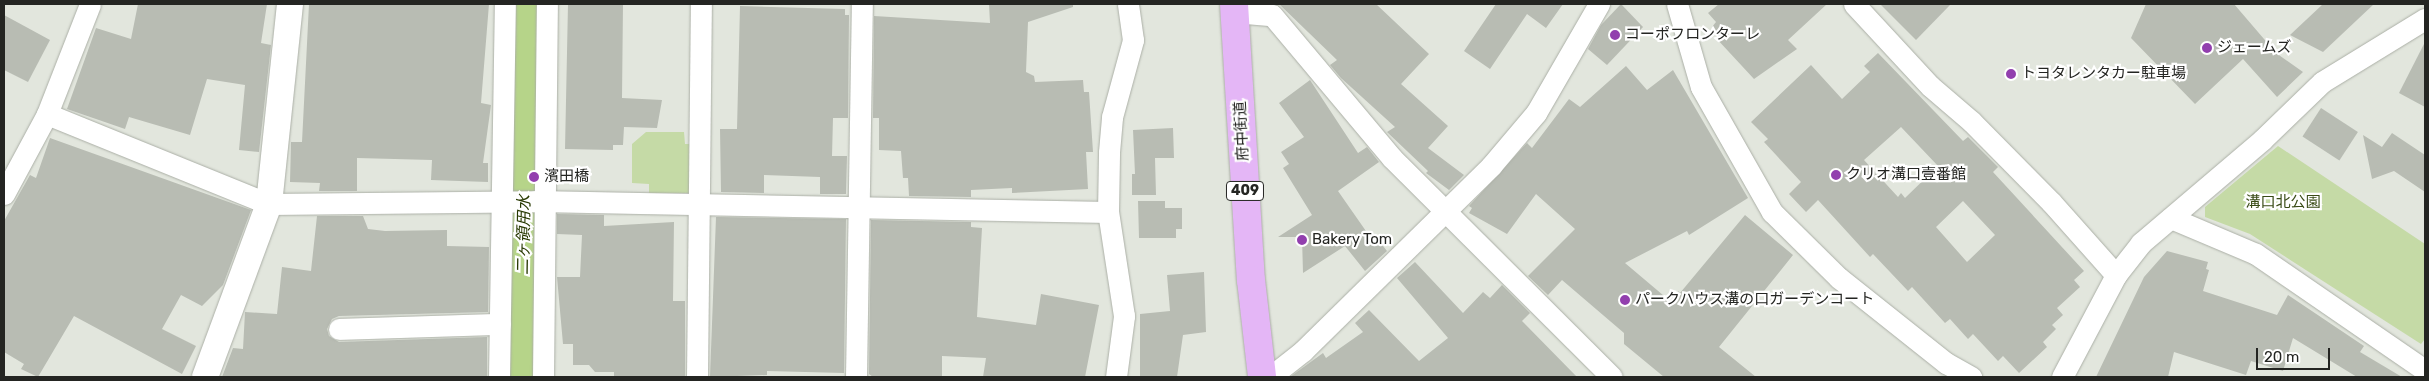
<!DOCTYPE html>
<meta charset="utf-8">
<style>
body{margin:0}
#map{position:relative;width:2429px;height:381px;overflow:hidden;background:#e2e6dd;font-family:Rubik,"Noto Sans JP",sans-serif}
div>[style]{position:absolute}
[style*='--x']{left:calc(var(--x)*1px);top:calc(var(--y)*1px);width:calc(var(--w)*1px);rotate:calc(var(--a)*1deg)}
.green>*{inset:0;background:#c5daa6}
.river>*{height:44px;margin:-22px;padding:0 22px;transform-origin:22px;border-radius:22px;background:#b6d489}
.building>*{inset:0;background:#b8bcb3;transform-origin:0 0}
.roads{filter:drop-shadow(0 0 1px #abafa6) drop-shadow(0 0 1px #abafa6)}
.minor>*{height:21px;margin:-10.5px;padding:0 10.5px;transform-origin:10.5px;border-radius:10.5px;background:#fff}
.tertiary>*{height:26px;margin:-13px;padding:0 13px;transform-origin:13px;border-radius:13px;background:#fff}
.trunk>*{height:28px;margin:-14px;padding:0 14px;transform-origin:14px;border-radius:14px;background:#e4b6f6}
.dots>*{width:14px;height:14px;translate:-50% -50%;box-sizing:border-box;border:2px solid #fff;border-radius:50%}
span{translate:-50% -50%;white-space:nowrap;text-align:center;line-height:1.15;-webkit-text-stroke:4.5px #fff;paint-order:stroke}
.shield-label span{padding:1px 4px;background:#fff;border:1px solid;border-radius:4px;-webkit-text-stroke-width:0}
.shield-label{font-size:14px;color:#242522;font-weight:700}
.poi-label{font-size:15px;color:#242522}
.left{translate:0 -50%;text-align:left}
.street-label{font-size:15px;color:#242522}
.park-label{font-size:15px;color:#394b16}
.water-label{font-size:16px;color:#273800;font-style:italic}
.frame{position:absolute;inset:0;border:5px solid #242522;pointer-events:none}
.scale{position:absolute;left:2256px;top:348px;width:74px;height:22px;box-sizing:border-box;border:2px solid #242522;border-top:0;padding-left:6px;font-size:15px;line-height:18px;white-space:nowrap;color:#242522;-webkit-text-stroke:4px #fff;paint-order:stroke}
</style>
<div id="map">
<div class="green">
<i style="clip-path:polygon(646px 132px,684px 132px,685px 144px,693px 144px,693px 193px,649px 193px,649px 184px,632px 183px,632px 144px)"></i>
<i style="clip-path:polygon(2278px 146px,2425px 244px,2425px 339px,2421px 344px,2250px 234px,2205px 217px,2205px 207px)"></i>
</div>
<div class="river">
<i style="--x:522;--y:377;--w:373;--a:-89.1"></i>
</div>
<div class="building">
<i style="clip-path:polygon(138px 4px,267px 4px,261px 43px,271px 45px,259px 152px,239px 150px,245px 85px,207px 79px,190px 135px,129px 117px,125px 129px,67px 109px,96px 28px,131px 39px)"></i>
<i style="clip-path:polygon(309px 4px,489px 4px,481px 103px,491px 105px,483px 163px,488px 163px,488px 182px,431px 180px,432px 160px,357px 158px,357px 191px,319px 191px,320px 183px,290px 182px,291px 142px,302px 142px)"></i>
<i style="clip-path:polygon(568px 4px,623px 4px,622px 98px,662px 100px,657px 128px,624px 127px,623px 145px,613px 145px,613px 150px,565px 149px)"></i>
<i style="clip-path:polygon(989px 4px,1073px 4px,1073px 7px,1028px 22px,1026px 72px,1034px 76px,1035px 82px,1083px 80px,1084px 92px,1089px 92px,1093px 152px,1086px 152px,1088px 189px,1012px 193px,1012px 188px,971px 190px,971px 197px,909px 196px,908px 178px,903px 178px,901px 151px,879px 150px,879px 118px,873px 118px,874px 16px,990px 23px)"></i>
<i style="clip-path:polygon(1279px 4px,1376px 4px,1429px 54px,1401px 84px,1448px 126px,1428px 148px,1464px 175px,1449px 190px,1426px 173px,1428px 171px,1387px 132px,1395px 127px,1341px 78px,1330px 65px,1337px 60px)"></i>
<i style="clip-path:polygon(1496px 4px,1563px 4px,1546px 28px,1527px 14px,1490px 69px,1464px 51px)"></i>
<i style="clip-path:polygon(1621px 4px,1643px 27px,1607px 65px,1588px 49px,1601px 25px)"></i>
<i style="clip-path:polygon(1719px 4px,1827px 4px,1788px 40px,1797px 49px,1754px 79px,1716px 38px,1719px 35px,1712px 27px,1716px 22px,1708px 13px)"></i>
<i style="clip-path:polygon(1880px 4px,1951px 4px,1916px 40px)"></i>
<i style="clip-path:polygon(2146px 4px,2234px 4px,2276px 53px,2303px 72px,2277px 97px,2243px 59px,2195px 104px,2131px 38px)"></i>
<i style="clip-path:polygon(2323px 4px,2374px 4px,2323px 52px,2290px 35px)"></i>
<i style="clip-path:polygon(740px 6px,845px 9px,845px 15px,849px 15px,848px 118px,833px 118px,832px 156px,847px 156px,846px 194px,820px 194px,820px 177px,764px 175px,764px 193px,721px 192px,720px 129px,737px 129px)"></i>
<i style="clip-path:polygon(4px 15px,50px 40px,28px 82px,4px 70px)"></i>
<i style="clip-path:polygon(2425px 42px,2425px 107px,2399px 93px)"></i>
<i style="clip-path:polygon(evenodd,1878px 53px,1963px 141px,1968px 137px,1998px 167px,1993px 172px,2084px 271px,2074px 280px,2080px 287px,2057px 308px,2063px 315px,2052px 325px,2056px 329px,2043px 342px,2047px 347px,2019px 373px,2003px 356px,1998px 361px,1973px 334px,1968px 339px,1950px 319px,1945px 323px,1912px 287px,1908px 291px,1873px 254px,1870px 257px,1818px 200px,1806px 212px,1789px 194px,1801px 182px,1764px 142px,1768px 139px,1751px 122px,1811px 65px,1842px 99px,1870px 72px,1864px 66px,1878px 53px,1901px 127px,1938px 166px,1905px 198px,1901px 193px,1898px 197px,1864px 160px,1901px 127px,1878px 53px,1963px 201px,1995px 235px,1967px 262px,1936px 227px,1963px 201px)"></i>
<i style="clip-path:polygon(1626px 66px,1647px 90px,1673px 70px,1748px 198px,1689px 235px,1687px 231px,1625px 263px,1670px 301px,1678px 291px,1680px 293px,1745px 215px,1793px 255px,1719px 347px,1756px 377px,1664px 377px,1624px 344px,1624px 333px,1562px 280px,1548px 295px,1528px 276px,1575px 229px,1536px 194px,1507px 234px,1469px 213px,1472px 208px,1469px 206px,1527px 143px,1532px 148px,1569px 99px,1580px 107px)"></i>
<i style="clip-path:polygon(1310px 80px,1358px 153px,1367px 147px,1379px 162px,1338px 191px,1368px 234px,1371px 231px,1387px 251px,1365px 271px,1345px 246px,1303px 273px,1302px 237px,1278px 237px,1312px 215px,1283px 168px,1289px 164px,1281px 152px,1304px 137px,1279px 103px)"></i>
<i style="left:2321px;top:108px;width:44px;height:34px;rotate:33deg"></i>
<i style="clip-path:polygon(1173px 128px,1174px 158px,1155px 158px,1156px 195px,1132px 195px,1132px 174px,1135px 174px,1133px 130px)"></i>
<i style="clip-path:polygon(2392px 133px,2425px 155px,2425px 192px,2394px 171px,2372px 179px,2363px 135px,2382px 147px)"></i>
<i style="clip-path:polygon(50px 138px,251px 210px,223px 285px,202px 306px,181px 295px,162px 329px,196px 346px,182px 374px,74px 316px,38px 377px,21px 369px,24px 364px,4px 352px,4px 221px,30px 175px,36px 178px)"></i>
<i style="clip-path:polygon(1138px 201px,1165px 201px,1165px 208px,1182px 208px,1182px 229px,1176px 229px,1176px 238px,1139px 238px)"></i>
<i style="clip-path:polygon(557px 214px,604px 215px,604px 226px,674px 222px,673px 301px,685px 301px,685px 376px,614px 377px,614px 372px,595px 372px,589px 365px,573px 365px,573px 344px,563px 344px,557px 277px,580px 277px,582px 235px,557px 234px)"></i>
<i style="clip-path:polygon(317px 216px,363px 216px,368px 229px,385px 231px,447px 230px,447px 246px,489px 247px,488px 312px,339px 316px,332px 319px,327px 329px,329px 336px,339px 342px,487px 337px,487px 377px,222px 377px,233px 348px,243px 349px,245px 312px,277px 314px,282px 267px,311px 271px)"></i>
<i style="clip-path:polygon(716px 217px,846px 219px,844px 373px,767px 371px,767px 375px,710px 377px)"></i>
<i style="clip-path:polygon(871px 220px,971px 222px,971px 227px,982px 228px,977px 317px,1036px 325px,1041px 294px,1099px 305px,1085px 377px,983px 377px,986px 358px,942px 356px,942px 377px,873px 377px,869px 374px)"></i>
<i style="clip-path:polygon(2167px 251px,2208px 262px,2206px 269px,2209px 270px,2203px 291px,2277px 315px,2288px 295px,2364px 346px,2360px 352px,2402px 377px,2357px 377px,2293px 338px,2283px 371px,2251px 361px,2246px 375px,2174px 352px,2168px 377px,2096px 377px,2144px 277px)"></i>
<i style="clip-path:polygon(1415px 262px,1463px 313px,1483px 292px,1490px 298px,1502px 285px,1530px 313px,1522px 321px,1577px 377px,1290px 377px,1323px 353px,1326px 358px,1363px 332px,1355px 323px,1369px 310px,1419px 361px,1448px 338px,1397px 278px)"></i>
<i style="clip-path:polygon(1204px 272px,1206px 332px,1183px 335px,1177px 377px,1140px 377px,1140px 314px,1170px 311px,1167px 275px)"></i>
</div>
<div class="roads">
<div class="minor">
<i style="--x:1677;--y:4;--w:86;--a:73.9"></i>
<i style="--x:1701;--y:87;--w:144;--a:60.4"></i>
<i style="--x:1772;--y:212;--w:94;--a:44.6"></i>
<i style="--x:1839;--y:278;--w:137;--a:38.5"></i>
<i style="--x:1946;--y:363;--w:29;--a:29"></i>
<i style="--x:1854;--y:4;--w:112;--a:47.2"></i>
<i style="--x:1930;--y:86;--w:55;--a:40.6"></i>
<i style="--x:1972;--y:122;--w:112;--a:45.4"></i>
<i style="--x:2051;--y:202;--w:98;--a:48.3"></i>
<i style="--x:1234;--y:12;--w:38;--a:5"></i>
<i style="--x:1272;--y:15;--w:187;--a:50"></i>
<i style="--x:1392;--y:158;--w:310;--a:44.9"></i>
<i style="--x:47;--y:114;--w:240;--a:22.1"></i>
<i style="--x:269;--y:204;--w:267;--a:-0.6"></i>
<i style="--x:536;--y:201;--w:572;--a:1.1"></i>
<i style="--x:4;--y:194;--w:91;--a:-61.7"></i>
<i style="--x:47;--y:114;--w:118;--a:-68.6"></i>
<i style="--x:2171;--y:218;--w:92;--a:23"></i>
<i style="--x:2256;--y:254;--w:205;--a:34.5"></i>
<i style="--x:339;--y:329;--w:161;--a:-1.8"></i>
<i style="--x:499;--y:377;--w:373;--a:-89.1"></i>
<i style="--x:543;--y:377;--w:373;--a:-89.4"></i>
<i style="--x:697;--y:377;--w:373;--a:-89.4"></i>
<i style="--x:856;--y:377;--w:373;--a:-89.1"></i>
<i style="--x:1116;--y:377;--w:62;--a:-82.5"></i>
<i style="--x:1124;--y:316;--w:105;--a:-98.7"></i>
<i style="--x:1108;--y:212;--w:60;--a:-89"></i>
<i style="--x:1109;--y:152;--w:35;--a:-85"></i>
<i style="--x:1112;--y:117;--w:80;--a:-74.7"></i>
<i style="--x:1133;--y:40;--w:36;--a:-98"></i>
<i style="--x:1270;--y:377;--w:42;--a:-38.2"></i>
<i style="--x:1303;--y:351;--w:264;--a:-44.5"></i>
<i style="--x:1491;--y:166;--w:70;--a:-49.7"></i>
<i style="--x:1536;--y:113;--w:126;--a:-60"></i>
<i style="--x:2062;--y:377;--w:115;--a:-62.1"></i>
<i style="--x:2116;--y:275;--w:41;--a:-52"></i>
<i style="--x:2141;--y:243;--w:159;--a:-40.4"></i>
<i style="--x:2262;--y:140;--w:83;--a:-44"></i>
<i style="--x:2322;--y:82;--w:121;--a:-31.5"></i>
</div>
<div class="tertiary">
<i style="--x:205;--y:377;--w:184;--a:-69.7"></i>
<i style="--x:269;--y:204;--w:201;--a:-84"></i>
</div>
<div class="trunk">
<i style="--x:1234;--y:4;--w:277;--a:86.5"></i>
<i style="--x:1251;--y:280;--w:98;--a:83.5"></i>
</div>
</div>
<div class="dots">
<i style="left:1615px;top:35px;background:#923fae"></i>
<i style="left:2207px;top:48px;background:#923fae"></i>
<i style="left:2011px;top:74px;background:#923fae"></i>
<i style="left:1836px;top:175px;background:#923fae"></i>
<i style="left:534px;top:177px;background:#923fae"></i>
<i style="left:1302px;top:240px;background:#923fae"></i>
<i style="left:1625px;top:300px;background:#923fae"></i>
</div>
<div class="shield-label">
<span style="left:1245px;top:191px">409</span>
</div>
<div class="poi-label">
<span class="left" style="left:1625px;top:35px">コーポフロンターレ</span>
<span class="left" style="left:2217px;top:48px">ジェームズ</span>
<span class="left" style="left:2021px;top:74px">トヨタレンタカー駐車場</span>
<span class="left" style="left:1846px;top:175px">クリオ溝口壹番館</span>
<span class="left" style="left:544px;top:177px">濱田橋</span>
<span class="left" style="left:1312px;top:240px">Bakery Tom</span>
<span class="left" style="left:1635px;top:300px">パークハウス溝の口ガーデンコート</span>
</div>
<div class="street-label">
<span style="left:1242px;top:131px;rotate:-93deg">府中街道</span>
</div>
<div class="park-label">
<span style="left:2283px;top:203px">溝口北公園</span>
</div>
<div class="water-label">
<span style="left:524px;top:235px;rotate:-89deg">二ヶ領用水</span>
</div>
<div class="frame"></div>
<div class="scale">20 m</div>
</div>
